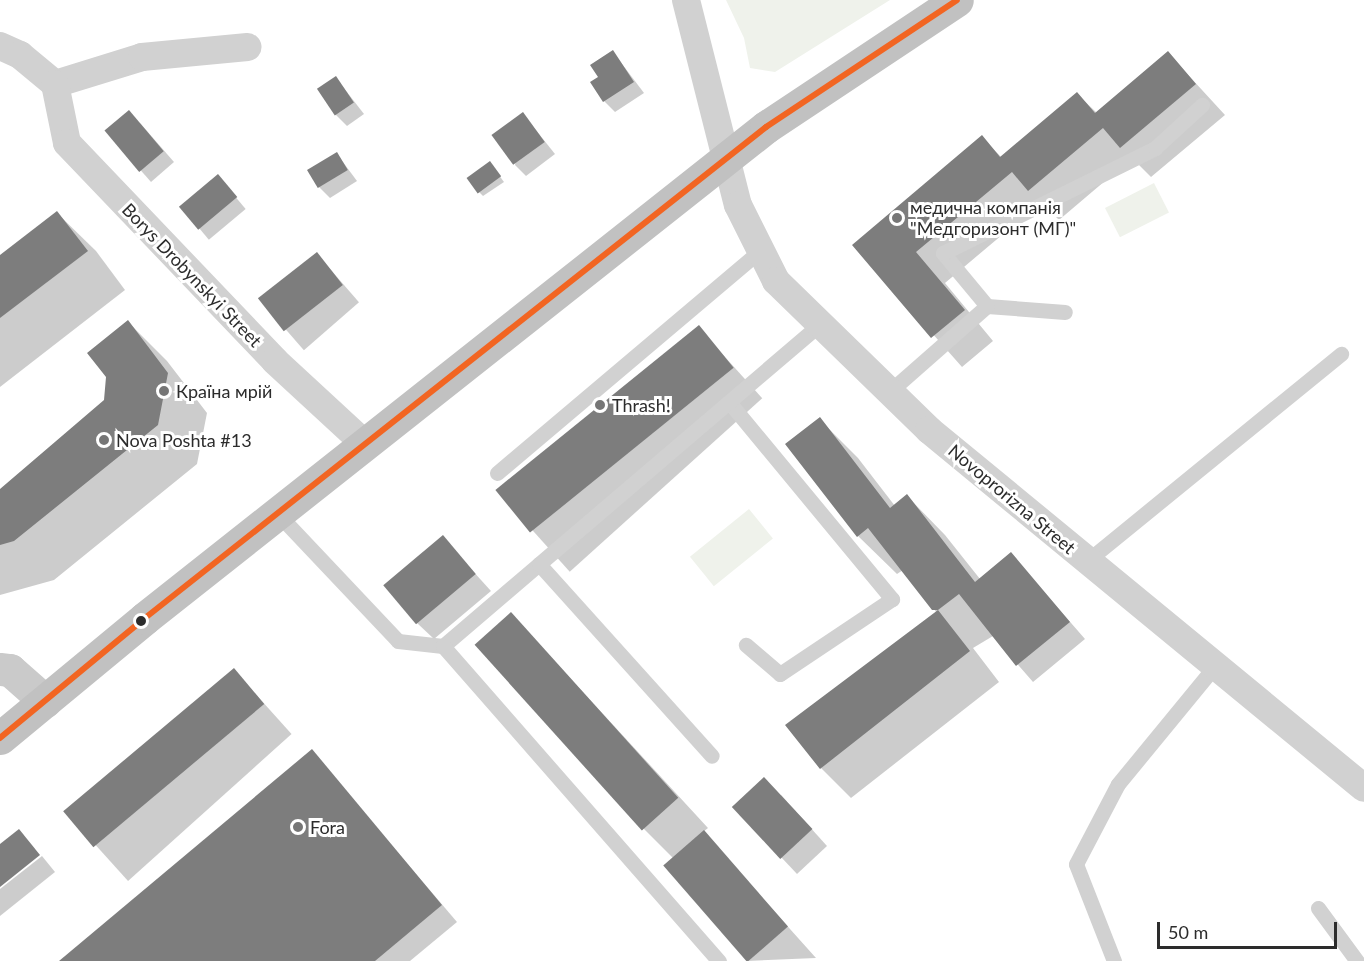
<!DOCTYPE html>
<meta charset="utf-8">
<style>
body{margin:0}
#map{position:relative;width:1364px;height:961px;overflow:hidden;background:#fff;font-family:Lato,sans-serif}
div>[style]{position:absolute}
[style*='--x']{left:calc(var(--x)*1px);top:calc(var(--y)*1px);width:calc(var(--w)*1px);rotate:calc(var(--a)*1deg)}
.green>*{inset:0;background:#eff2eb;transform-origin:0 0}
.shadow>*{inset:0;background:#0003;transform-origin:0 0}
.building>*{inset:0;background:#7d7d7d;transform-origin:0 0}
.service>*{height:15px;margin:-7.5px;padding:0 7.5px;transform-origin:7.5px;border-radius:7.5px;background:#d1d1d1}
.minor>*{height:28px;margin:-14px;padding:0 14px;transform-origin:14px;border-radius:14px;background:#d1d1d1}
.secondary>*{height:33px;margin:-16.5px;padding:0 16.5px;transform-origin:16.5px;border-radius:16.5px;background:#cacaca}
.trunk>*{height:33px;margin:-16.5px;padding:0 16.5px;transform-origin:16.5px;border-radius:16.5px;background:#c1c1c1}
.bus-1>*{height:6px;margin:-3px;padding:0 3px;transform-origin:3px;border-radius:3px;background:#f26522}
.dots>*{width:16px;height:16px;translate:-50% -50%;box-sizing:border-box;border:3px solid #fff;border-radius:50%}
span{translate:-50% -50%;white-space:nowrap;text-align:center;line-height:1.15;-webkit-text-stroke:6px #fff;paint-order:stroke}
.poi-label{font-size:18px;color:#2c2c2c}
.left{translate:0 -50%;text-align:left}
.street-label{font-size:18px;color:#2c2c2c}
.scale{position:absolute;left:1157px;top:922px;width:180px;height:27px;box-sizing:border-box;border:3px solid #2c2c2c;border-top:0;padding-left:8px;font-size:18px;line-height:21px;white-space:nowrap;color:#2c2c2c;-webkit-text-stroke:4px #fff;paint-order:stroke}
</style>
<div id="map">
<div class="green">
<i style="clip-path:polygon(726px 0,890px 0,775px 72px,750px 68px,744px 38px)"></i>
<i style="left:1154px;top:183px;width:33px;height:55px;rotate:63deg"></i>
<i style="left:749px;top:509px;width:38px;height:76px;rotate:51deg"></i>
</div>
<div class="shadow">
<i style="clip-path:polygon(613px 52px,644px 93px,615px 112px,604px 101px,600px 78px)"></i>
<i style="clip-path:polygon(1168px 53px,1225px 115px,1151px 177px,1132px 158px,1059px 220px,1041px 202px,945px 283px,993px 341px,962px 367px,854px 245px,982px 137px,1002px 158px,1077px 94px,1097px 113px)"></i>
<i style="clip-path:polygon(336px 78px,364px 114px,347px 126px,336px 115px)"></i>
<i style="clip-path:polygon(523px 114px,555px 154px,526px 176px,515px 165px)"></i>
<i style="clip-path:polygon(140px 123px,174px 162px,151px 182px,107px 132px)"></i>
<i style="clip-path:polygon(337px 154px,357px 181px,330px 198px,319px 187px)"></i>
<i style="clip-path:polygon(490px 163px,504px 182px,483px 196px,478px 191px)"></i>
<i style="left:218px;top:176px;width:43px;height:48px;rotate:50deg"></i>
<i style="clip-path:polygon(57px 213px,96px 251px,125px 290px,0 387px,0 257px)"></i>
<i style="left:317px;top:254px;width:64px;height:73px;rotate:49deg"></i>
<i style="clip-path:polygon(128px 322px,167px 361px,207px 413px,197px 464px,54px 580px,0 595px,0 491px,105px 400px)"></i>
<i style="left:698px;top:327px;width:96px;height:259px;rotate:48deg"></i>
<i style="clip-path:polygon(819px 419px,858px 458px,895px 506px,907px 496px,945px 535px,980px 579px,1011px 554px,1085px 639px,1033px 682px,993px 636px,973px 648px,999px 682px,851px 798px,821px 768px,937px 613px,903px 570px,897px 574px,858px 536px)"></i>
<i style="clip-path:polygon(442px 537px,491px 591px,434px 639px,417px 623px)"></i>
<i style="clip-path:polygon(511px 614px,708px 828px,703px 832px,816px 958px,747px 961px,665px 865px,673px 858px,644px 829px)"></i>
<i style="left:234px;top:670px;width:86px;height:220px;rotate:48deg"></i>
<i style="clip-path:polygon(312px 752px,457px 922px,410px 961px,62px 961px)"></i>
<i style="clip-path:polygon(781px 795px,827px 846px,797px 874px,781px 857px)"></i>
<i style="clip-path:polygon(42px 856px,55px 872px,0 916px,0 889px)"></i>
</div>
<div class="building">
<i style="clip-path:polygon(613px 50px,634px 82px,603px 102px,590px 82px,598px 77px,590px 65px)"></i>
<i style="clip-path:polygon(1168px 51px,1196px 84px,1120px 148px,1103px 128px,1028px 191px,1012px 172px,916px 252px,965px 310px,931px 338px,852px 245px,982px 135px,1000px 157px,1077px 92px,1095px 113px)"></i>
<i style="left:336px;top:76px;width:32px;height:23px;rotate:56deg"></i>
<i style="left:129px;top:110px;width:54px;height:32px;rotate:50deg"></i>
<i style="left:523px;top:112px;width:37px;height:39px;rotate:54deg"></i>
<i style="left:337px;top:152px;width:21px;height:35px;rotate:59deg"></i>
<i style="left:490px;top:161px;width:19px;height:29px;rotate:54deg"></i>
<i style="left:218px;top:174px;width:30px;height:51px;rotate:50deg"></i>
<i style="clip-path:polygon(57px 211px,88px 251px,0 318px,0 255px)"></i>
<i style="left:317px;top:252px;width:42px;height:75px;rotate:52deg"></i>
<i style="clip-path:polygon(128px 320px,168px 373px,158px 425px,14px 541px,0 545px,0 489px,104px 400px,106px 377px,87px 353px)"></i>
<i style="left:699px;top:325px;width:55px;height:262px;rotate:51deg"></i>
<i style="clip-path:polygon(820px 417px,890px 508px,907px 494px,975px 582px,1011px 552px,1070px 622px,1016px 666px,959px 594px,938px 610px,970px 651px,820px 769px,785px 725px,938px 610px,932px 610px,868px 528px,857px 537px,785px 444px)"></i>
<i style="left:443px;top:535px;width:51px;height:78px;rotate:50deg"></i>
<i style="left:511px;top:612px;width:250px;height:49px;rotate:48deg"></i>
<i style="left:234px;top:668px;width:47px;height:223px;rotate:50deg"></i>
<i style="clip-path:polygon(312px 749px,442px 905px,375px 961px,59px 961px)"></i>
<i style="left:764px;top:777px;width:71px;height:44px;rotate:47deg"></i>
<i style="clip-path:polygon(19px 829px,40px 855px,0 887px,0 844px)"></i>
<i style="left:704px;top:830px;width:128px;height:54px;rotate:49deg"></i>
</div>
<div class="service">
<i style="--x:987;--y:306;--w:78;--a:4.4"></i>
<i style="--x:889;--y:392;--w:130;--a:-41.3"></i>
<i style="--x:987;--y:306;--w:69;--a:-129.7"></i>
<i style="--x:943;--y:253;--w:237;--a:-26.3"></i>
<i style="--x:1155;--y:148;--w:64;--a:-42.5"></i>
<i style="--x:729;--y:402;--w:256;--a:50.4"></i>
<i style="--x:892;--y:599;--w:135;--a:146.2"></i>
<i style="--x:780;--y:674;--w:45;--a:-139.5"></i>
<i style="--x:497;--y:473;--w:346;--a:-40.2"></i>
<i style="--x:277;--y:513;--w:176;--a:46.6"></i>
<i style="--x:398;--y:641;--w:45;--a:6.3"></i>
<i style="--x:443;--y:646;--w:126;--a:-40.5"></i>
<i style="--x:539;--y:564;--w:258;--a:48"></i>
<i style="--x:1087;--y:561;--w:328;--a:-39.2"></i>
<i style="--x:539;--y:564;--w:370;--a:-40.5"></i>
<i style="--x:443;--y:646;--w:419;--a:48.8"></i>
<i style="--x:1318;--y:908;--w:66;--a:53.7"></i>
<i style="--x:1114;--y:961;--w:104;--a:-111.4"></i>
<i style="--x:1076;--y:864;--w:90;--a:-62.3"></i>
<i style="--x:1118;--y:784;--w:153;--a:-50.6"></i>
</div>
<div class="minor">
<i style="--x:686;--y:0;--w:211;--a:75.8"></i>
<i style="--x:738;--y:205;--w:85;--a:63.4"></i>
<i style="--x:776;--y:281;--w:214;--a:44.2"></i>
<i style="--x:929;--y:430;--w:563;--a:39.45"></i>
<i style="--x:0;--y:46;--w:22;--a:24"></i>
<i style="--x:20;--y:55;--w:45;--a:39.6"></i>
<i style="--x:55;--y:84;--w:91;--a:-17.2"></i>
<i style="--x:142;--y:57;--w:106;--a:-5.4"></i>
<i style="--x:55;--y:84;--w:60;--a:78.5"></i>
<i style="--x:67;--y:143;--w:301;--a:46.3"></i>
<i style="--x:275;--y:361;--w:122;--a:42.7"></i>
</div>
<div class="secondary">
<i style="--x:0;--y:669;--w:10;--a:6"></i>
<i style="--x:10;--y:670;--w:47;--a:41.5"></i>
</div>
<div class="trunk">
<i style="--x:0;--y:738;--w:188;--a:-39.6"></i>
<i style="--x:145;--y:618;--w:792;--a:-38.33"></i>
<i style="--x:766;--y:127;--w:229;--a:-33.6"></i>
</div>
<div class="bus-1">
<i style="--x:0;--y:738;--w:188;--a:-39.6"></i>
<i style="--x:145;--y:618;--w:792;--a:-38.33"></i>
<i style="--x:766;--y:127;--w:229;--a:-33.6"></i>
</div>
<div class="dots">
<i style="left:897px;top:218px;background:#767676"></i>
<i style="left:164px;top:391px;background:#767676"></i>
<i style="left:600px;top:405px;background:#767676"></i>
<i style="left:104px;top:440px;background:#767676"></i>
<i style="left:141px;top:621px;background:#2c2c2c"></i>
<i style="left:298px;top:827px;background:#767676"></i>
</div>
<div class="poi-label">
<span class="left" style="left:910px;top:218px">медична компанія<br>"Медгоризонт (МГ)"</span>
<span class="left" style="left:176px;top:391px">Країна мрій</span>
<span class="left" style="left:612px;top:405px">Thrash!</span>
<span class="left" style="left:116px;top:440px">Nova Poshta #13</span>
<span class="left" style="left:310px;top:827px">Fora</span>
</div>
<div class="street-label">
<span style="left:192px;top:275px;rotate:46deg">Borys Drobynskyi Street</span>
<span style="left:1012px;top:499px;rotate:40deg">Novoprorizna Street</span>
</div>
<div class="scale">50 m</div>
</div>
